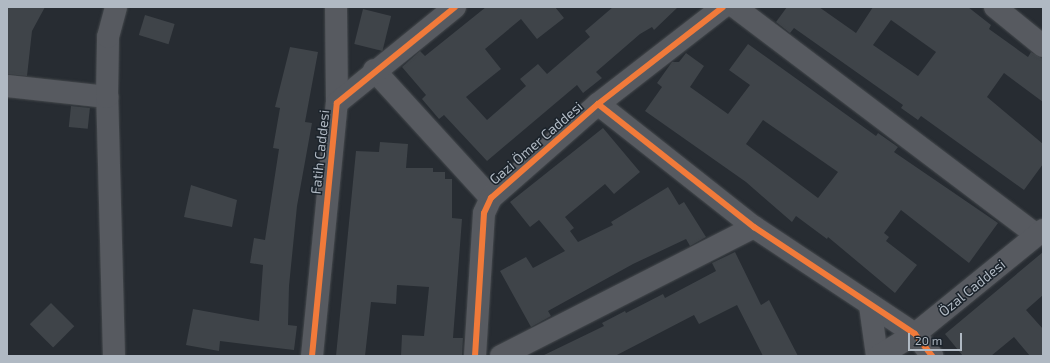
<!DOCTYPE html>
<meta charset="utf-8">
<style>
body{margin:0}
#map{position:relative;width:1050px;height:363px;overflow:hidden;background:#272c32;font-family:"Exo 2",sans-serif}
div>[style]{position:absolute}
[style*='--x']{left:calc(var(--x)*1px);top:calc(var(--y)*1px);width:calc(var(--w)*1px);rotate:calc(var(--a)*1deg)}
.building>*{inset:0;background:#3f4449;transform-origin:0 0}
.roads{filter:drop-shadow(0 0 1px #44484c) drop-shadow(0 0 1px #44484c)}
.minor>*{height:22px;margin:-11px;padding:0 11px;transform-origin:11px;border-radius:11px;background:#575a60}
.cycleway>*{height:6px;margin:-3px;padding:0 3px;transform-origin:3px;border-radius:3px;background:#f17a3a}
span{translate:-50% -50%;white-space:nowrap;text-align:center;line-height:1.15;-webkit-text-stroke:3px #1b232b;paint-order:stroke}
.street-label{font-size:14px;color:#b0b9c3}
.frame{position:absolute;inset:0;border:8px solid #b0b9c3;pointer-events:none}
.scale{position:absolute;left:908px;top:333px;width:54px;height:18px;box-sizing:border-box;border:2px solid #b0b9c3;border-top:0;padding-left:5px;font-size:12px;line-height:14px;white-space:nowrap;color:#b0b9c3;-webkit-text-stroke:3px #1b232b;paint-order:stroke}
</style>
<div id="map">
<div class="building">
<i style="clip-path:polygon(7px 7px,45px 7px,32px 31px,27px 76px,7px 74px)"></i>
<i style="clip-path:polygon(486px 7px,555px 7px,564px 18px,537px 39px,521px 19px,485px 49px,501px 69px,466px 97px,487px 120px,526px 86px,520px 79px,538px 64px,547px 74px,590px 37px,585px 31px,613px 7px,678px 7px,654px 30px,652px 27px,640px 34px,596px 72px,602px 78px,583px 93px,577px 85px,487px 161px,444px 115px,439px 119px,422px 99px,426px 95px,402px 67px,420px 51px,425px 56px)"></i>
<i style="clip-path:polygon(evenodd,787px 7px,819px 7px,856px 33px,873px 7px,968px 7px,991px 25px,989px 29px,1028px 57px,1031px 52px,1043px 59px,1043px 102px,1004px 73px,987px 97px,1043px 144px,1043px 164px,1024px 190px,921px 116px,918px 120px,901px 108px,903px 105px,794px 28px,790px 33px,776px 22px,787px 7px,891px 20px,936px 52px,918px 76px,873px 45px,891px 20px)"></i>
<i style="left:363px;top:9px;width:29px;height:36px;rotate:14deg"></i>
<i style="left:145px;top:15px;width:31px;height:21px;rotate:17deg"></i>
<i style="clip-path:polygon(evenodd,748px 44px,876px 136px,878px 133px,898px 147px,894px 152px,998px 223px,969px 263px,901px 210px,884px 233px,889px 237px,886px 241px,917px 265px,895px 293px,828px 237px,827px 239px,796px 216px,792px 222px,746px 182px,645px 111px,662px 87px,657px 83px,672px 62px,679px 62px,686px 53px,704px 66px,690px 87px,728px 114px,750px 85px,729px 70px,748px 44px,763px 120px,838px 172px,818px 198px,746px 144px,763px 120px)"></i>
<i style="clip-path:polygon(290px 47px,318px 52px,305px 122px,312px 123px,297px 206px,289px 286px,288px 325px,297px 326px,294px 350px,220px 341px,219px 351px,186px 345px,193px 309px,259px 321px,263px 265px,250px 263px,254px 238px,265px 240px,279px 149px,273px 148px,280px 108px,275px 107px)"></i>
<i style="left:71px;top:106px;width:19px;height:21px;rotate:6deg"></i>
<i style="clip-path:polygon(603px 128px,640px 172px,614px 194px,605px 184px,565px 217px,574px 228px,570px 231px,578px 242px,613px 225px,611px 222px,668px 187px,679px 205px,684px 202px,706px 237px,690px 246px,686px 239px,633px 264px,548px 311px,551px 316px,531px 327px,500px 271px,526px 257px,533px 268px,565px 251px,539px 220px,530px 227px,510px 202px)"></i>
<i style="clip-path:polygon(380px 142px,408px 144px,406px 168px,433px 168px,433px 172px,445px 172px,445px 179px,452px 179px,452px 218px,462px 219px,453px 338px,463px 338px,462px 356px,401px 356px,402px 335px,424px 336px,429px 287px,397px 285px,396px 304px,371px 302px,365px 356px,336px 356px,356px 151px,379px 152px)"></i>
<i style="clip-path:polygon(191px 185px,237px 200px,232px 227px,184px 217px)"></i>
<i style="clip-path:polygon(735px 252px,761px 305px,769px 300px,798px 356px,763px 356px,737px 305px,699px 324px,694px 315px,615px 356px,542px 356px,604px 326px,602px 323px,625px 311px,626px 313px,663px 294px,665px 298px,716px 271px,712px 263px)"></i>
<i style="clip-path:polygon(1043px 252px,1043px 295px,1026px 310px,1043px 329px,1043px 356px,1030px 356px,1014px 337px,991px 356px,963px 356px,945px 334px)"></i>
<i style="left:51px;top:303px;width:33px;height:30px;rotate:45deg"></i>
</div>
<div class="roads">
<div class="minor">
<i style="--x:336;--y:7;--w:96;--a:89.4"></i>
<i style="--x:735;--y:7;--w:378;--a:37.1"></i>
<i style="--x:995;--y:7;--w:62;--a:39.1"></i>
<i style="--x:374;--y:70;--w:173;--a:47.6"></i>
<i style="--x:7;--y:86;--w:101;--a:6.3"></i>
<i style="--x:598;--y:104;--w:199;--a:38.3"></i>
<i style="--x:754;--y:227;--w:193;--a:33.6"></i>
<i style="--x:915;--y:334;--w:28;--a:52"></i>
<i style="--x:870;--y:306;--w:50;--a:82"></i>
<i style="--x:114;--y:356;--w:259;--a:-91.5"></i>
<i style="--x:107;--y:97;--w:60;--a:-89"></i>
<i style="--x:108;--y:37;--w:31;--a:-75"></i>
<i style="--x:312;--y:356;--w:254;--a:-84.4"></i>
<i style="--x:337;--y:103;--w:152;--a:-39.1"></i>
<i style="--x:475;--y:356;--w:143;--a:-86.4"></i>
<i style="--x:484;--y:213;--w:17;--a:-65"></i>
<i style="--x:491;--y:198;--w:142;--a:-41.3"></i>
<i style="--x:598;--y:104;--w:158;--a:-37.8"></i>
<i style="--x:501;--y:356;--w:284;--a:-27"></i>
<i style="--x:879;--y:356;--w:42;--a:-31.4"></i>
<i style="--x:915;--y:334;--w:165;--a:-39.1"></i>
</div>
</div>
<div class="cycleway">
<i style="--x:598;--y:104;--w:199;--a:38.3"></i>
<i style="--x:754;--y:227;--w:193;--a:33.6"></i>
<i style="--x:915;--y:334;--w:28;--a:52"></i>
<i style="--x:312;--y:356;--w:254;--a:-84.4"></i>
<i style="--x:337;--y:103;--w:152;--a:-39.1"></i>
<i style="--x:475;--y:356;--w:143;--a:-86.4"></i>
<i style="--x:484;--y:213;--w:17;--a:-65"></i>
<i style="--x:491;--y:198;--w:142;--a:-41.3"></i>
<i style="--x:598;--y:104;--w:158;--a:-37.8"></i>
</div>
<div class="street-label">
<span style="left:536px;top:143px;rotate:-41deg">Gazi Ömer Caddesi</span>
<span style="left:320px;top:152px;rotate:-84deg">Fatih Caddesi</span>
<span style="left:972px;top:288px;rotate:-39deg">Özal Caddesi</span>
</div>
<div class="frame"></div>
<div class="scale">20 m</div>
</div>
